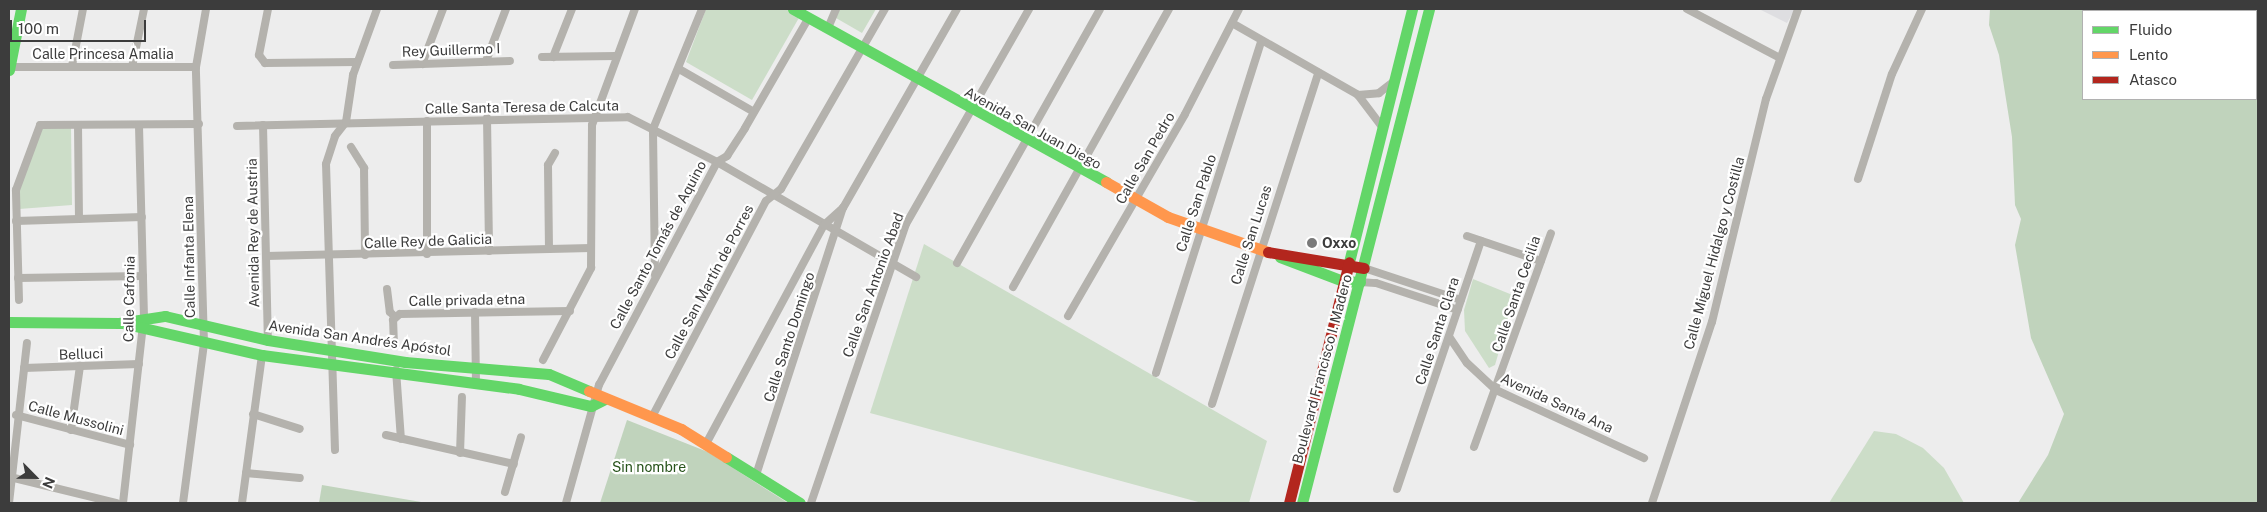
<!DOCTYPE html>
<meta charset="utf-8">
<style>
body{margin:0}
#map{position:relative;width:2267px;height:512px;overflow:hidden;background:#ededed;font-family:"Public Sans",sans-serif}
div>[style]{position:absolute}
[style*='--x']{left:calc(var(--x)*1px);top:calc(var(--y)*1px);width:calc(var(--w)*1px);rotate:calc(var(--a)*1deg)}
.built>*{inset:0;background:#dedee1}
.green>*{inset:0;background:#ccddc8}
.forest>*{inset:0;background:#c0d3bc}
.street>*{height:8px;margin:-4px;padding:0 4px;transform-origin:4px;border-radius:4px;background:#b4b2ad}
.fast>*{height:11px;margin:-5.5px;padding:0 5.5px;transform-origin:5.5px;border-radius:5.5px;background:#63d668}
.slow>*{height:11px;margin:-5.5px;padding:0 5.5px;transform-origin:5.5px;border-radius:5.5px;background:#ff974d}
.jam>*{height:11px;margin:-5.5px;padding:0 5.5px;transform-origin:5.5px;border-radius:5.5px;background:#b3261e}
.dots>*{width:14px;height:14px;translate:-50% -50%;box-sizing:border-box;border:2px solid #fff;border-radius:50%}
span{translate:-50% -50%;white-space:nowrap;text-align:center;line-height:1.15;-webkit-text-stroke:4.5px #fff;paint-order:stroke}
.street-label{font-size:14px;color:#3c3c3c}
.poi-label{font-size:14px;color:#3c3c3c;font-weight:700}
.left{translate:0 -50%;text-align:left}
.park-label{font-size:14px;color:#28541c}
.frame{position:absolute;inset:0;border:10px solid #3c3c3c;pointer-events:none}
.legend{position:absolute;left:2082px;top:10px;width:175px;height:90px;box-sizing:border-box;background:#fff;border:1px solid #b1b1b1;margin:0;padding:6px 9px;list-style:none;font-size:15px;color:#3c3c3c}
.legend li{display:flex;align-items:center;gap:10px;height:25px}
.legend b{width:25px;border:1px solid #b1b1b1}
.north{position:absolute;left:10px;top:452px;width:50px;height:50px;-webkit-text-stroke:4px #fff;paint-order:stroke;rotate:113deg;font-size:14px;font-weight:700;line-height:20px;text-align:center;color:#3c3c3c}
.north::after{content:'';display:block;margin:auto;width:18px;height:22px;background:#3c3c3c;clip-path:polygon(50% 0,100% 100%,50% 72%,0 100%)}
.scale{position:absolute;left:10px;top:20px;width:136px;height:22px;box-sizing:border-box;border:2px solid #3c3c3c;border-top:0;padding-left:6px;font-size:15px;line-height:18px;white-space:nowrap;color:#3c3c3c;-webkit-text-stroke:4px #fff;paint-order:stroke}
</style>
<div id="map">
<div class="built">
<i style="clip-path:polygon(1759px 9px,1795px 9px,1787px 23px)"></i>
</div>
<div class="green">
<i style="clip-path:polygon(706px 9px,786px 9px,800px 16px,752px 100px,686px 62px)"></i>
<i style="clip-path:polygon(840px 9px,876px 9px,862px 33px,836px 18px)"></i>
<i style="clip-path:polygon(40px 126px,71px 126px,72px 205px,19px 209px,19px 190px)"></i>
<i style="clip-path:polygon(924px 244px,1267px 441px,1249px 503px,1202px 503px,870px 413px)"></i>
<i style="clip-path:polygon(1473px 279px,1515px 296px,1495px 365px,1489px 368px,1465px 331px,1464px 310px)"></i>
<i style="clip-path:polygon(1874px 431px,1896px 434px,1923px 448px,1944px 468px,1964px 503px,1829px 503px)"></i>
</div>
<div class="forest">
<i style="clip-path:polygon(evenodd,1990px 9px,2258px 9px,2258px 503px,2018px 503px,2048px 455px,2064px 414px,2031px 338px,2015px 245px,2021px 219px,2015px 205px,2012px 137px,1999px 55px,1989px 25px,1990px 9px,2083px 11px,2256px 11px,2256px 99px,2083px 99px,2083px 11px)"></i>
<i style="clip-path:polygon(627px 420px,708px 452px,788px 503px,600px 503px)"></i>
<i style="clip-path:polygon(322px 485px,427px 503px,319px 503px)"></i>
</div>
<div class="street">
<i style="--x:268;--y:9;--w:47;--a:101.1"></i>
<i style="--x:259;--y:55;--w:10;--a:53"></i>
<i style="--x:265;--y:63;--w:92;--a:-0.6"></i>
<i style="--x:1687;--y:9;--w:103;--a:27.8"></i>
<i style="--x:1232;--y:23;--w:145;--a:29.7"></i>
<i style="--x:1358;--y:95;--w:21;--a:-5"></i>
<i style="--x:1379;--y:93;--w:18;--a:-38"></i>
<i style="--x:828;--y:28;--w:21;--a:-67"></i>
<i style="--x:542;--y:57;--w:74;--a:-0.8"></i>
<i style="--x:553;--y:57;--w:52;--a:-68.4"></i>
<i style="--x:486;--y:61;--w:56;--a:-69"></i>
<i style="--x:422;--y:64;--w:59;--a:-69.1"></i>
<i style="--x:393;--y:65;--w:117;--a:-2"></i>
<i style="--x:72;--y:66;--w:58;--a:-79.1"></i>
<i style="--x:9;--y:67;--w:187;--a:0"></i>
<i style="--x:132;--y:67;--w:59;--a:-78.3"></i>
<i style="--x:679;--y:69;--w:86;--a:29.8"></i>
<i style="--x:1358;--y:95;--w:40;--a:53"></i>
<i style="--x:487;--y:118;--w:133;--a:89.1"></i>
<i style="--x:427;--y:121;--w:133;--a:90"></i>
<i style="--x:78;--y:125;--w:94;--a:89.4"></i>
<i style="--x:263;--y:125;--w:215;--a:88.7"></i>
<i style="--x:237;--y:126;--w:391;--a:-1.3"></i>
<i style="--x:628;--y:117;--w:100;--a:26.8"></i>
<i style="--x:717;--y:162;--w:230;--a:30"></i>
<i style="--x:351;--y:147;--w:25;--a:58"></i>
<i style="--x:364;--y:168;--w:87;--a:89.3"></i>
<i style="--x:1858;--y:179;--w:110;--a:-72.1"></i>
<i style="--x:1892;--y:74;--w:72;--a:-65.2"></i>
<i style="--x:16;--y:221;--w:126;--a:-1.8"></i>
<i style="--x:1467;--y:236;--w:78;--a:18.7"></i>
<i style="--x:549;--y:249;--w:84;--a:-90.7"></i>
<i style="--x:548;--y:165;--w:14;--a:-60"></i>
<i style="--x:266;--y:256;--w:325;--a:-1.4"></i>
<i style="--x:957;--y:263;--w:291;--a:-60.6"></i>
<i style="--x:1364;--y:268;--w:102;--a:18.3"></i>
<i style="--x:655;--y:275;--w:146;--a:-90.8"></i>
<i style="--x:653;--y:129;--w:130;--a:-67.8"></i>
<i style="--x:18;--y:278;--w:125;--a:-0.9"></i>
<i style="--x:1360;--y:282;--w:16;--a:4"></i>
<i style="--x:1376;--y:283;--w:86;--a:18.2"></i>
<i style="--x:1013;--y:287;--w:319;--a:-60.7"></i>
<i style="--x:387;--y:289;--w:23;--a:83"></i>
<i style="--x:390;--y:312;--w:7;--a:45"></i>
<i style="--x:19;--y:300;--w:110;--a:-91.6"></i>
<i style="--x:16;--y:190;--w:69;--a:-69.7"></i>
<i style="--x:40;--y:125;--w:159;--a:-0.4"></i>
<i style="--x:475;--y:312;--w:72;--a:89.2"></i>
<i style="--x:1068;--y:316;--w:233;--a:-59.9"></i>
<i style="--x:1185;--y:114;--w:118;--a:-62.8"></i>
<i style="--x:1450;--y:338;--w:30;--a:56"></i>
<i style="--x:1467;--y:363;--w:40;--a:43"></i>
<i style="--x:1496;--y:390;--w:163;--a:24.7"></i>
<i style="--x:394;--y:346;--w:26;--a:-92"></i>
<i style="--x:393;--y:320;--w:9;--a:-41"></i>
<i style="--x:400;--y:314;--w:170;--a:-1"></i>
<i style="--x:543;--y:360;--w:104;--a:-62.4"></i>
<i style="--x:591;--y:268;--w:143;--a:-89.6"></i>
<i style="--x:592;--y:125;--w:124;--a:-69.7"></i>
<i style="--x:24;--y:368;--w:115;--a:-2"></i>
<i style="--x:396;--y:370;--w:69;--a:85.9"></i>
<i style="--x:1156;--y:373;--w:348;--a:-72.4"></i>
<i style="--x:1212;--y:404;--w:348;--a:-72.2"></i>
<i style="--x:253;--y:414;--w:49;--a:17.7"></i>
<i style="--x:16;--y:415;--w:118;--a:14.7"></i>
<i style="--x:652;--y:417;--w:244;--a:-62.2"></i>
<i style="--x:766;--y:201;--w:19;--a:-39"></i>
<i style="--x:781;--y:189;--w:208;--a:-60"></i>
<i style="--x:71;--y:430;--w:65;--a:-82"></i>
<i style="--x:386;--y:435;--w:131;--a:12.8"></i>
<i style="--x:707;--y:442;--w:247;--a:-61.7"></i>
<i style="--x:824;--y:225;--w:25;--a:-42"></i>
<i style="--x:843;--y:208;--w:229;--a:-60.2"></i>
<i style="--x:1474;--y:447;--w:227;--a:-70.2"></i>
<i style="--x:335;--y:450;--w:286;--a:-91.8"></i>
<i style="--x:326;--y:164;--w:29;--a:-72"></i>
<i style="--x:335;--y:136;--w:18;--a:-52"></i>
<i style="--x:346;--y:122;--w:48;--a:-81.5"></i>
<i style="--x:353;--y:75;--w:70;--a:-70"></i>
<i style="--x:460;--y:453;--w:56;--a:-88"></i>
<i style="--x:757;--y:472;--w:278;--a:-72"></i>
<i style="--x:246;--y:473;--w:54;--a:5.3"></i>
<i style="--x:10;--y:477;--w:110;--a:13.7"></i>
<i style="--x:1397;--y:489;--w:262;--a:-71.3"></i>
<i style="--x:505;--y:492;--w:57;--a:-73.8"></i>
<i style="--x:9;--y:503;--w:161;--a:-83.6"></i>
<i style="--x:123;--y:503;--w:187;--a:-83.6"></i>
<i style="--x:144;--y:317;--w:192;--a:-91.5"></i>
<i style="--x:183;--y:503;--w:161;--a:-82.5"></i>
<i style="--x:204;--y:343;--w:276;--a:-91.7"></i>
<i style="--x:196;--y:67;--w:59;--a:-80.2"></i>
<i style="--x:242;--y:503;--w:149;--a:-82.3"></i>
<i style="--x:566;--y:503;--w:123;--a:-74.4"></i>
<i style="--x:599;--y:385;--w:252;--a:-62.1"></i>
<i style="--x:717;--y:162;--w:12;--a:-31"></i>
<i style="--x:727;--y:156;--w:33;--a:-57"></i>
<i style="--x:745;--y:128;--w:128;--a:-60"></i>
<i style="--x:811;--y:503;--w:295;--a:-71.2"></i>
<i style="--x:906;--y:224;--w:248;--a:-60.2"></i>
<i style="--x:1652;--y:503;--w:191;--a:-71.7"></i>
<i style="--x:1712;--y:322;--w:229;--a:-76.4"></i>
<i style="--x:1766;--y:99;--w:96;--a:-70.4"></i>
</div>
<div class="fast">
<i style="--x:793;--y:9;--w:358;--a:28.9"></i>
<i style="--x:9;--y:70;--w:62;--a:-78.9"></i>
<i style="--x:1280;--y:257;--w:67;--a:20.9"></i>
<i style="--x:1343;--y:281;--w:17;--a:3"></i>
<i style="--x:1349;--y:262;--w:261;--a:-76"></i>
<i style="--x:9;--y:322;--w:110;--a:0.5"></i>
<i style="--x:119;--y:323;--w:47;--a:-8.7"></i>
<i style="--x:165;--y:316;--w:106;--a:13.1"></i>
<i style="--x:268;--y:340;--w:139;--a:9.1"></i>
<i style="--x:405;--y:362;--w:144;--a:4.8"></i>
<i style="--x:549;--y:374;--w:43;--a:23"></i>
<i style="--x:122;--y:323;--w:144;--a:12.9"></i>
<i style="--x:262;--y:355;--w:259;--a:7.5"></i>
<i style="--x:519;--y:389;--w:74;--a:13.3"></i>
<i style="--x:591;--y:406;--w:16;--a:-27"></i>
<i style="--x:726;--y:457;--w:87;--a:31.9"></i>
<i style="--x:1302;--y:503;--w:510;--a:-75.58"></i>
</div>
<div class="slow">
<i style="--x:1106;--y:182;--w:71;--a:29.4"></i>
<i style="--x:1168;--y:217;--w:106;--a:19.3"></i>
<i style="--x:589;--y:391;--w:100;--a:22.4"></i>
<i style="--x:681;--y:429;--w:53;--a:31.9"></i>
</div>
<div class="jam">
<i style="--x:1268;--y:252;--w:97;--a:9.5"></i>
<i style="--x:1289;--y:503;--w:248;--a:-76"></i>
</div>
<div class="dots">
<i style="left:1312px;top:243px;background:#7a7a7a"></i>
</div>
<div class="street-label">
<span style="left:451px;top:50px;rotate:-2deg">Rey Guillermo I</span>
<span style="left:103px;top:54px">Calle Princesa Amalia</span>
<span style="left:522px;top:107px;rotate:-1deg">Calle Santa Teresa de Calcuta</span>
<span style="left:1033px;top:128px;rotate:29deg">Avenida San Juan Diego</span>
<span style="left:1145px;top:158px;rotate:-60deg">Calle San Pedro</span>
<span style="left:1196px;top:203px;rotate:-72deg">Calle San Pablo</span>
<span style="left:253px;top:233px;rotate:-91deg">Avenida Rey de Austria</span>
<span style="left:1251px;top:235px;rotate:-72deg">Calle San Lucas</span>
<span style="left:428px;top:241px;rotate:-2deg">Calle Rey de Galicia</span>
<span style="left:658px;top:245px;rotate:-62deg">Calle Santo Tomás de Aquino</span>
<span style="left:1714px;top:253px;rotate:-75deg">Calle Miguel Hidalgo y Costilla</span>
<span style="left:189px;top:257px;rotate:-91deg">Calle Infanta Elena</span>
<span style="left:709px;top:282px;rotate:-62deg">Calle San Martín de Porres</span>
<span style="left:873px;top:285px;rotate:-70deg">Calle San Antonio Abad</span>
<span style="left:1516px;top:294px;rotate:-71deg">Calle Santa Cecilia</span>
<span style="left:129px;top:299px;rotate:-89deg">Calle Cafonia</span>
<span style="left:467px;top:300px;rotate:-1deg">Calle privada etna</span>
<span style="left:1437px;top:331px;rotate:-72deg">Calle Santa Clara</span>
<span style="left:789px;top:337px;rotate:-72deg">Calle Santo Domingo</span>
<span style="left:360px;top:338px;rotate:8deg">Avenida San Andrés Apóstol</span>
<span style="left:81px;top:354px;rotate:-2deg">Belluci</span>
<span style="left:1322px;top:369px;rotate:-75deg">Boulevard Francisco I. Madero</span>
<span style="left:1557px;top:403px;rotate:25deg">Avenida Santa Ana</span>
<span style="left:76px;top:418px;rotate:15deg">Calle Mussolini</span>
</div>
<div class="poi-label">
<span class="left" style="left:1322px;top:243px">Oxxo</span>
</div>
<div class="park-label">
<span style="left:649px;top:467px">Sin nombre</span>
</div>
<div class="frame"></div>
<ul class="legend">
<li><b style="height:6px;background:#63d668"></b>Fluido</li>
<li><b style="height:6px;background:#ff974d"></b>Lento</li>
<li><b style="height:6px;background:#b3261e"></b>Atasco</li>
</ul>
<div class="north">N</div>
<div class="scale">100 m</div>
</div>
